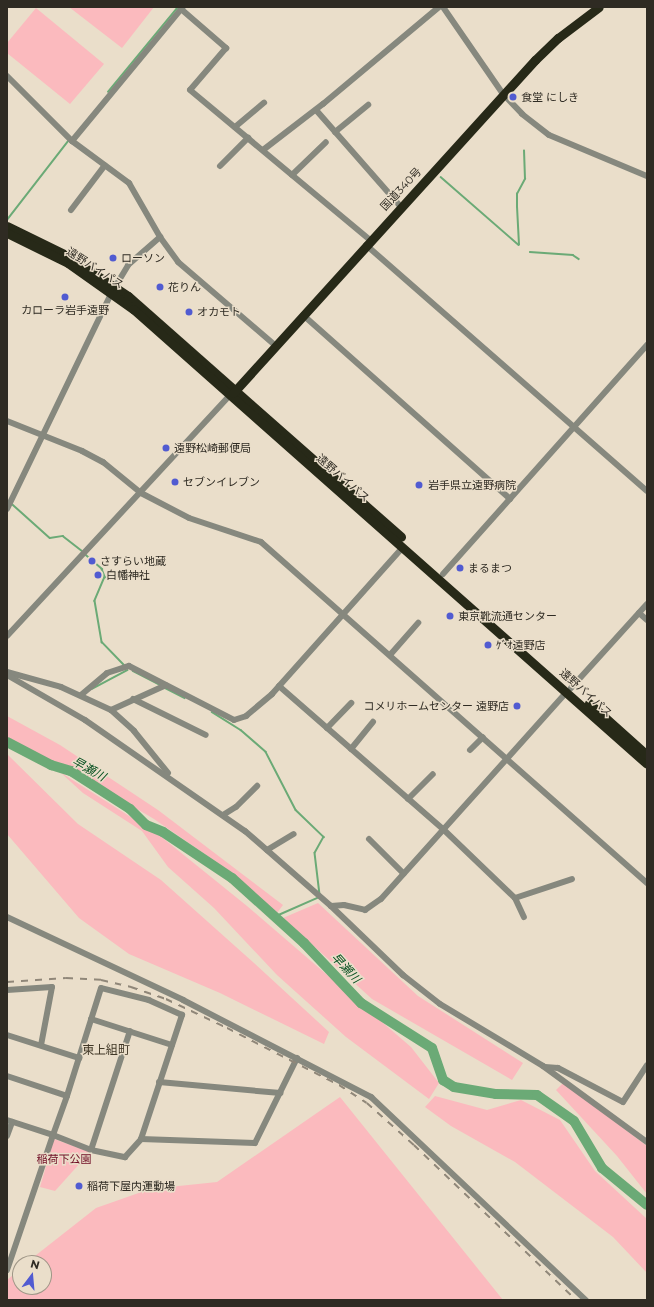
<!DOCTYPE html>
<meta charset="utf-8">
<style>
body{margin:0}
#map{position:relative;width:654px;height:1307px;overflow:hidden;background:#eadeca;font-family:Montserrat,"Noto Sans JP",sans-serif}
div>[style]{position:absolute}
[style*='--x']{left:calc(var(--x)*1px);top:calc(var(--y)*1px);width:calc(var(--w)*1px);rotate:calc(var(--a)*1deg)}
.green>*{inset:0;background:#fbbabe}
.stream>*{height:1.5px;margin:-0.75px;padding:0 0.75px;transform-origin:0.75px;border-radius:0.75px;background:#6baa76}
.river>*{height:10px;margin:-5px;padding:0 5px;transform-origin:5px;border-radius:5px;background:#6baa76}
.minor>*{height:6px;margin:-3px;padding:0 3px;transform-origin:3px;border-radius:3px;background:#86887e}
.highway>*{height:9px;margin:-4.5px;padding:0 4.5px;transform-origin:4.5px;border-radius:4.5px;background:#272918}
.rail>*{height:1.5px;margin-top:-0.75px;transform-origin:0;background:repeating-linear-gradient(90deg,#908779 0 7px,transparent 0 14px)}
.dots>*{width:11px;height:11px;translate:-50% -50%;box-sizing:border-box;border:2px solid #eadeca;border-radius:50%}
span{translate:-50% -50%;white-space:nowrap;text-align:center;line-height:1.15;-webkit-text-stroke:3px #eadeca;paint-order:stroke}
.poi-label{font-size:11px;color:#2f2b23}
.left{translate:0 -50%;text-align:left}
.right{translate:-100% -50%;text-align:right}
.street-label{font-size:11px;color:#2f2b23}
.park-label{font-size:11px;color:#6e0b23}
.water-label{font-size:12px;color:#065020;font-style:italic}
.neighbourhood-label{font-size:12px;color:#403726}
.frame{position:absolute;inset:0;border:8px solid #2f2b23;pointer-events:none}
.north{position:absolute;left:12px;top:1255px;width:40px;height:40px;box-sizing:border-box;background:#eadeca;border:1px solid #9f9687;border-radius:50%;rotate:16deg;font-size:11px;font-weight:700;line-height:16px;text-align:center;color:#2f2b23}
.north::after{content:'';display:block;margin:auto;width:14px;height:18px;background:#515bd1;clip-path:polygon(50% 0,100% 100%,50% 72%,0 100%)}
</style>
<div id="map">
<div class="green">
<i style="clip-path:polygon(69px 7px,154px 7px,122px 48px)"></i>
<i style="clip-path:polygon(36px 8px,104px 64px,70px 104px,7px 53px,7px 43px)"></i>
<i style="clip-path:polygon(7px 716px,60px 745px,158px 810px,283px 905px,277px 913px,215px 861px,154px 819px,71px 770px,7px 739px)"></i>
<i style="clip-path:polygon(7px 754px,78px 824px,161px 880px,254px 963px,329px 1032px,324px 1044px,220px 993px,129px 954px,79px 918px,7px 834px)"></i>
<i style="clip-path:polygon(60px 772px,159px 835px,247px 906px,411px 1047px,439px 1083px,429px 1099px,346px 1037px,277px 975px,214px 908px,168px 867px,142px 831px,83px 793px)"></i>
<i style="clip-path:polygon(318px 903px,418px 996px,523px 1063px,512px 1080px,372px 999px,283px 918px)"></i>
<i style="clip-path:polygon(563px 1083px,647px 1146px,647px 1194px,617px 1156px,556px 1090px)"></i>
<i style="clip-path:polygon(435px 1096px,487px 1110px,521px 1100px,560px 1120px,595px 1171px,647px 1219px,647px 1273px,613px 1237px,515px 1162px,451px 1126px,425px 1107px)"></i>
<i style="clip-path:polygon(340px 1097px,503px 1300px,7px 1300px,7px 1280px,20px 1269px,20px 1287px,44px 1287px,44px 1263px,26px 1263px,96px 1208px,150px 1189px,217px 1182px)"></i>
<i style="clip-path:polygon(54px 1139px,90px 1152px,55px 1191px,40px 1187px)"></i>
</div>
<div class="stream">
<i style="--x:108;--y:92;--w:110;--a:-50.5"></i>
<i style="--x:441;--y:177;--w:103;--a:41.1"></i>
<i style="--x:519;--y:245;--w:38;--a:-93"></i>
<i style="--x:517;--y:207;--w:13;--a:-90"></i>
<i style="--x:517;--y:194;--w:17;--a:-62"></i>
<i style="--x:525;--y:179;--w:28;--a:-92"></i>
<i style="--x:7;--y:220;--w:101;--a:-52.2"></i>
<i style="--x:530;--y:252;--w:43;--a:4"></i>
<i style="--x:573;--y:255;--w:7;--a:34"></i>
<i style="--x:11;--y:503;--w:52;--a:41.9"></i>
<i style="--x:50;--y:538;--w:13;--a:-9"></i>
<i style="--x:63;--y:536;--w:24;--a:38"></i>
<i style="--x:85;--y:554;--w:23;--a:41"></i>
<i style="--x:102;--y:569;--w:9;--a:69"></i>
<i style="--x:105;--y:577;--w:26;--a:113"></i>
<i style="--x:95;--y:601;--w:42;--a:80.3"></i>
<i style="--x:102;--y:642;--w:32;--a:46"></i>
<i style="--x:133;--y:671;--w:30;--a:27"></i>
<i style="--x:165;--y:688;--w:22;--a:27"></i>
<i style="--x:92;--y:689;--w:40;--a:-28"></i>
<i style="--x:212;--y:712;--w:34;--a:32"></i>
<i style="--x:241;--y:730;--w:33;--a:41"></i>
<i style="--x:266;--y:752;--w:65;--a:62.7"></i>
<i style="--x:296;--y:810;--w:39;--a:44"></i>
<i style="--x:324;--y:837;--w:18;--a:119"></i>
<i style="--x:315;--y:853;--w:42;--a:83.2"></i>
<i style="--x:274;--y:917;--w:47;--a:-23.8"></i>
</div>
<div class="river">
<i style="--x:7;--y:742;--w:50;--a:27.6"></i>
<i style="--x:51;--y:765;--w:21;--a:17"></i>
<i style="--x:71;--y:771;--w:70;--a:32.8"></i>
<i style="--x:130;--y:809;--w:23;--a:45"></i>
<i style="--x:146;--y:825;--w:18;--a:22"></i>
<i style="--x:163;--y:832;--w:83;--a:33.7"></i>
<i style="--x:232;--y:878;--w:97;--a:42.1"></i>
<i style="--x:304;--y:943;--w:83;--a:46.5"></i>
<i style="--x:361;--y:1003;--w:84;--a:32.4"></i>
<i style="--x:432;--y:1048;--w:34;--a:71"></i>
<i style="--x:443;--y:1080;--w:13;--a:32"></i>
<i style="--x:454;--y:1087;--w:43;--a:9.5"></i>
<i style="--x:496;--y:1094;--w:41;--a:1.4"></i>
<i style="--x:537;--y:1095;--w:45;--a:35.1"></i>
<i style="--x:574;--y:1121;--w:55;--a:59.2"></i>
<i style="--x:602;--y:1168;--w:58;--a:39.4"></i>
</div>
<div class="minor">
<i style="--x:443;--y:7;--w:106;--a:55.4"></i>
<i style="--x:503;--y:94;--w:28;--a:46"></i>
<i style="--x:522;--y:114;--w:34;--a:38"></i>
<i style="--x:549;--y:135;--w:106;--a:22.7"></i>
<i style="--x:181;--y:9;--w:60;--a:40.9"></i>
<i style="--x:226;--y:48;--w:55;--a:130.6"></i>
<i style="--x:190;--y:90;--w:234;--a:39.8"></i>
<i style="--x:7;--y:76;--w:92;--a:45"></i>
<i style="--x:72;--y:141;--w:71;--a:36.4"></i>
<i style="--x:129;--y:183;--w:62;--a:60.1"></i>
<i style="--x:160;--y:237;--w:31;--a:54"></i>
<i style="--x:178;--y:262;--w:129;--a:40.6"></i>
<i style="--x:316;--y:110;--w:129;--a:48.8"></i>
<i style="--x:235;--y:127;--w:38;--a:-40"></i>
<i style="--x:335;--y:132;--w:43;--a:-39.3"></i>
<i style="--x:72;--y:141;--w:174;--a:-50.4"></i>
<i style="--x:263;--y:150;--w:76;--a:-37.5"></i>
<i style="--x:323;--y:104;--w:151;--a:-39.9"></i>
<i style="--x:220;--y:166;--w:40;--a:-45"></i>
<i style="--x:292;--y:175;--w:47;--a:-44.1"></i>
<i style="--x:71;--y:210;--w:56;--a:-52.9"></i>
<i style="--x:366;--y:245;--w:373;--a:41.2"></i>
<i style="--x:303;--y:315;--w:277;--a:41.6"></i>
<i style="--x:7;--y:421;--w:81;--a:21.8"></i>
<i style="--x:82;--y:451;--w:24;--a:28"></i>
<i style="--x:103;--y:462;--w:49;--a:39.2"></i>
<i style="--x:141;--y:493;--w:54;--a:27.5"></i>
<i style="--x:189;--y:518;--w:76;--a:18.4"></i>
<i style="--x:261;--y:542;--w:515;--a:41.46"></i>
<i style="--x:7;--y:509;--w:241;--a:-64.2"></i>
<i style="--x:112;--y:292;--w:31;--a:-59"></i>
<i style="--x:128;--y:265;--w:43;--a:-41.2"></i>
<i style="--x:443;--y:574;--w:307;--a:-48.3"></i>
<i style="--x:639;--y:613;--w:11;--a:41"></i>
<i style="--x:7;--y:636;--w:328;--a:-47.2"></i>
<i style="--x:390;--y:655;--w:43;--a:-48.8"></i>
<i style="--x:7;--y:672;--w:56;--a:15.5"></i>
<i style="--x:61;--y:687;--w:55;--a:24.7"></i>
<i style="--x:111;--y:710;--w:31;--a:42"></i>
<i style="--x:134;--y:731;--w:54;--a:51"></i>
<i style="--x:7;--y:675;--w:90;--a:30"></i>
<i style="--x:85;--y:720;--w:195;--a:34.8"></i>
<i style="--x:245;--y:831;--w:114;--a:41.1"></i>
<i style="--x:331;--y:906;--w:100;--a:43.8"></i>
<i style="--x:403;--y:975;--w:47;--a:38.1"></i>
<i style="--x:440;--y:1004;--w:120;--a:31"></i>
<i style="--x:543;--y:1066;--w:129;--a:36.2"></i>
<i style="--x:279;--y:686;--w:219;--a:41.1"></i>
<i style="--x:444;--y:830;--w:98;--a:43.8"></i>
<i style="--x:515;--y:898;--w:60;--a:-18.4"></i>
<i style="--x:571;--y:688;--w:113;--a:-47.9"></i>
<i style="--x:81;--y:695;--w:34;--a:-40"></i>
<i style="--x:107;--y:673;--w:23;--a:-18"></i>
<i style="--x:129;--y:666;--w:118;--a:27.2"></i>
<i style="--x:234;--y:720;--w:13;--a:-18"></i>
<i style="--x:246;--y:716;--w:34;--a:-40"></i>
<i style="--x:272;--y:694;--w:197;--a:-48.3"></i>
<i style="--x:133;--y:699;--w:81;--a:26.3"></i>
<i style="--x:111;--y:710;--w:60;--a:-24.4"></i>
<i style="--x:327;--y:728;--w:35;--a:-46"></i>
<i style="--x:351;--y:749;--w:35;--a:-51"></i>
<i style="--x:470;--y:750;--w:18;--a:-45"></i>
<i style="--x:408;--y:799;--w:35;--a:-45"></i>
<i style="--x:223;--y:815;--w:15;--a:-32"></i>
<i style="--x:236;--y:807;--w:30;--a:-45"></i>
<i style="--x:369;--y:839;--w:49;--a:45"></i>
<i style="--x:267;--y:850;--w:31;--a:-31"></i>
<i style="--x:515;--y:898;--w:21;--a:65"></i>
<i style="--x:331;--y:906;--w:13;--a:-4"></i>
<i style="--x:344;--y:905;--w:22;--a:13"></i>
<i style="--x:365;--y:910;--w:19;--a:-35"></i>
<i style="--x:381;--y:899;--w:278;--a:-48.1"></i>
<i style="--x:7;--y:917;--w:195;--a:25.2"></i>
<i style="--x:183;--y:1000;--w:212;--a:27.3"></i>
<i style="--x:371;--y:1097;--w:296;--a:43.4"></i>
<i style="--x:7;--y:990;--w:45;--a:-3.8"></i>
<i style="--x:52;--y:987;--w:59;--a:100.7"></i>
<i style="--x:91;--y:1019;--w:85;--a:17.8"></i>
<i style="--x:7;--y:1035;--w:76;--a:17.7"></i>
<i style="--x:545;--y:1067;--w:13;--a:4"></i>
<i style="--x:558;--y:1068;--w:73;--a:27.6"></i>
<i style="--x:623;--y:1102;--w:44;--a:-57"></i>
<i style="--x:7;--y:1076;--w:63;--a:18.4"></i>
<i style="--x:159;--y:1082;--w:122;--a:5.2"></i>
<i style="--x:7;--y:1120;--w:48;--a:18.1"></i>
<i style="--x:53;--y:1135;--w:41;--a:21.5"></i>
<i style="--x:91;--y:1150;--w:35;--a:12"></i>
<i style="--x:125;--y:1157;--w:24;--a:-48"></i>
<i style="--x:141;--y:1139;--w:131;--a:-71.7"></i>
<i style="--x:182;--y:1015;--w:36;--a:-156"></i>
<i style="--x:149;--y:1000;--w:49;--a:-166"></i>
<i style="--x:101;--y:988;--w:113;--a:107.5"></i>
<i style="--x:67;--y:1096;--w:41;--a:109.7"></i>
<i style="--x:53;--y:1135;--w:143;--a:108.8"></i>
<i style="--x:7;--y:1136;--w:15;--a:-70"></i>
<i style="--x:141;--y:1139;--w:114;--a:2"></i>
<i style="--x:255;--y:1143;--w:95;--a:-63.7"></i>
<i style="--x:91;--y:1150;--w:125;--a:-71.9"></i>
</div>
<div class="highway">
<i style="--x:7;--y:226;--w:66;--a:26.2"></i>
<i style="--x:66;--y:255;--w:74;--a:33.5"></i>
<i style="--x:128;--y:296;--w:364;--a:41.4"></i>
<i style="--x:7;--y:233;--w:68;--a:26.2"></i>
<i style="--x:68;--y:263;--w:80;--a:35.3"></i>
<i style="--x:133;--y:309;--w:686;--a:41.52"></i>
<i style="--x:233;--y:393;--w:450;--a:-47.8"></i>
<i style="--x:535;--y:60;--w:32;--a:-44"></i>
<i style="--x:558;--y:38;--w:51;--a:-37.1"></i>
<i style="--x:589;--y:703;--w:78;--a:41.9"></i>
</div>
<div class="rail">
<i style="--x:7;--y:982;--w:59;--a:-3.9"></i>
<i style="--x:66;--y:978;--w:35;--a:3"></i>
<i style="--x:101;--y:980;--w:31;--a:13"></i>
<i style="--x:131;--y:987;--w:37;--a:19"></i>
<i style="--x:166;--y:999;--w:68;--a:25.4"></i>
<i style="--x:227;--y:1028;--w:126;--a:27"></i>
<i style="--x:339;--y:1085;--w:33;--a:33"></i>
<i style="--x:367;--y:1103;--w:63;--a:41.8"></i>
<i style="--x:414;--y:1145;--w:224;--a:43.7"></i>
</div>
<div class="dots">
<i style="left:513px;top:97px;background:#515bd1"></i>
<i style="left:113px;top:258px;background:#515bd1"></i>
<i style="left:160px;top:287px;background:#515bd1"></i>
<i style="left:65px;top:297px;background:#515bd1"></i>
<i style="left:189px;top:312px;background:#515bd1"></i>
<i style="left:166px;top:448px;background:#515bd1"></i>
<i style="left:175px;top:482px;background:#515bd1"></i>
<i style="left:419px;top:485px;background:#515bd1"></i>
<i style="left:92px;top:561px;background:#515bd1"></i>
<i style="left:460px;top:568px;background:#515bd1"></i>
<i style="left:98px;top:575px;background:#515bd1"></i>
<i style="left:450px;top:616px;background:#515bd1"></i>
<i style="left:488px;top:645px;background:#515bd1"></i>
<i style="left:517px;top:706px;background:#515bd1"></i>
<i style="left:79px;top:1186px;background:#515bd1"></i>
</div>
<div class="poi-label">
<span class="left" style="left:521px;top:97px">食堂 にしき</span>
<span class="left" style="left:121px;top:258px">ローソン</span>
<span class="left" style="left:168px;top:287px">花りん</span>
<span style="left:65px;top:310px">カローラ岩手遠野</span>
<span class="left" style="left:197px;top:312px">オカモト</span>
<span class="left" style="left:174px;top:448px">遠野松崎郵便局</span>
<span class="left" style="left:183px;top:482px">セブンイレブン</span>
<span class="left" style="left:428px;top:485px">岩手県立遠野病院</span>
<span class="left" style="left:100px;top:561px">さすらい地蔵</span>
<span class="left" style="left:468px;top:568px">まるまつ</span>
<span class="left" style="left:106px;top:575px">白幡神社</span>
<span class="left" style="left:458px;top:616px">東京靴流通センター</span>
<span class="left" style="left:496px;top:645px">ｹﾞｵ遠野店</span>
<span class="right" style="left:509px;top:706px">コメリホームセンター 遠野店</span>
<span class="left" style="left:87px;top:1186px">稲荷下屋内運動場</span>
</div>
<div class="street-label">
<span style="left:401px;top:189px;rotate:-47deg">国道340号</span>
<span style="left:95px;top:268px;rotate:33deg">遠野バイパス</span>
<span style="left:343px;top:478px;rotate:41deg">遠野バイパス</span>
<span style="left:586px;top:693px;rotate:42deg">遠野バイパス</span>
</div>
<div class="park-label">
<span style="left:64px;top:1159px">稲荷下公園</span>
</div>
<div class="water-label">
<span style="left:89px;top:769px;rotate:29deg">早瀬川</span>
<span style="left:346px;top:968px;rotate:47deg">早瀬川</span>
</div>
<div class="neighbourhood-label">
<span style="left:106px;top:1050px">東上組町</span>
</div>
<div class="frame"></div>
<div class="north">N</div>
</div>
